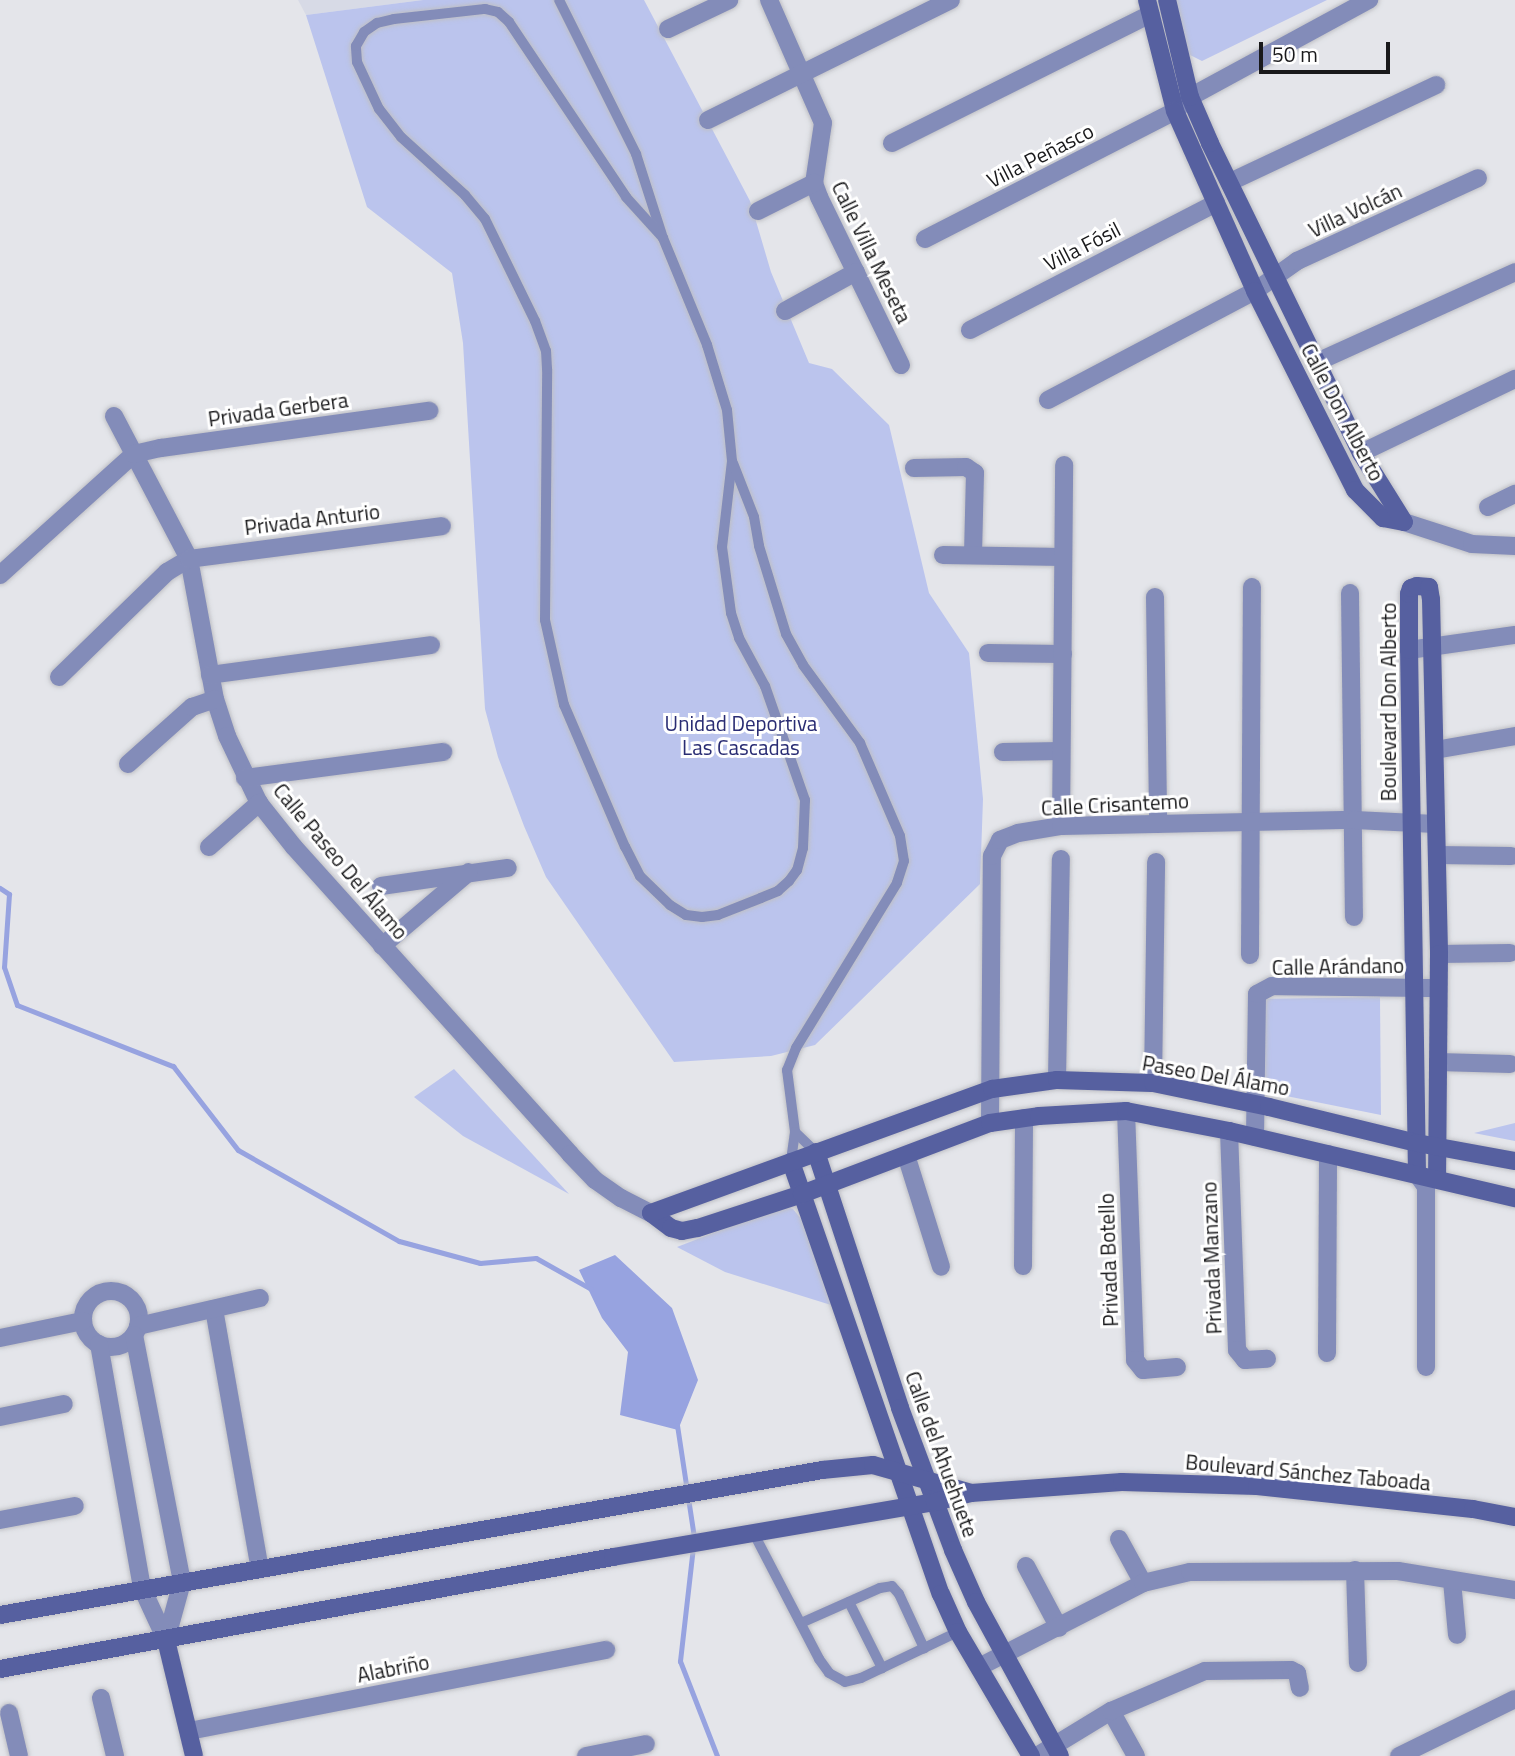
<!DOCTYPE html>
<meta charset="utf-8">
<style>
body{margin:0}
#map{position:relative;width:1515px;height:1756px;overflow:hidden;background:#e4e5ea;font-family:"Titillium Web",sans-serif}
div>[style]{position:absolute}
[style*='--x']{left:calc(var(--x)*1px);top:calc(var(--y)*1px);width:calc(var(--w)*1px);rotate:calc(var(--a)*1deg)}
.built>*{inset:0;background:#d7dae6}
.green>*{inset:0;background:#bbc4ed}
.water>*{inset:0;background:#97a3e0}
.stream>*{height:5px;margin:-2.5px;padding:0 2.5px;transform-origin:2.5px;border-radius:2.5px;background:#97a3e0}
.roads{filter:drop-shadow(0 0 2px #bfc0c5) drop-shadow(0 0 2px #bfc0c5)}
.lane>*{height:10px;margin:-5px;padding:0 5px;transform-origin:5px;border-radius:5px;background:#838cb9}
.street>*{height:18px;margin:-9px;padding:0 9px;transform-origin:9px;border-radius:9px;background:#838cb9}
.street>.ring{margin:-9px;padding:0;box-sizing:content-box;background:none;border:18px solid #838cb9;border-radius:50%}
.secondary>*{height:18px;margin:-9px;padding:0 9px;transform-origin:9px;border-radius:9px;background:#5660a0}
span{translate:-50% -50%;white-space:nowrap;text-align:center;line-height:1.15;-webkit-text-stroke:6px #fff;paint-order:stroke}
.street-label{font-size:21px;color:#19191b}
.park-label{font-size:21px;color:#292c73}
.scale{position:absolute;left:1259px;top:42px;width:131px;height:32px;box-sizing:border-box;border:4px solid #19191b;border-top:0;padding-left:9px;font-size:21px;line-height:24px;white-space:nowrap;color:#19191b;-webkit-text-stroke:5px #fff;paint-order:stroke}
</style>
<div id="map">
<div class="built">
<i style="clip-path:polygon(298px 0,423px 0,306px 15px)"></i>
</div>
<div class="green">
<i style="clip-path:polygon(423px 0,644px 0,750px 201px,771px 272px,809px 363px,832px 369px,889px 425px,929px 593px,969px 653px,983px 799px,980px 884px,815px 1045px,771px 1056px,674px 1062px,546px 877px,524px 826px,498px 757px,485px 709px,463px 343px,452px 273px,367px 207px,306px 15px)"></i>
<i style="clip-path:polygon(1176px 0,1327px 0,1202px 61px,1188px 54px)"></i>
<i style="clip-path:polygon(1380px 997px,1381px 1115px,1251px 1089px,1251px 999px)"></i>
<i style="clip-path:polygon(454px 1069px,569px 1194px,463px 1136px,414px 1097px)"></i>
<i style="clip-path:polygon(1515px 1123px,1515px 1141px,1474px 1133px)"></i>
<i style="clip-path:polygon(783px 1206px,793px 1209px,806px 1225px,831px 1305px,725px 1272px,677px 1247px)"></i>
</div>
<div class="water">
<i style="clip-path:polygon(615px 1255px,672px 1308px,698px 1380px,678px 1430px,620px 1415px,628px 1352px,602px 1318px,579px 1270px)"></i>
</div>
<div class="stream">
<i style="--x:0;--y:888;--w:11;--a:34"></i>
<i style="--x:9;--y:894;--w:73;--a:93.9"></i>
<i style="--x:4;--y:967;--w:40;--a:71.1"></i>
<i style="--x:17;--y:1005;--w:168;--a:21.4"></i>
<i style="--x:173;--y:1066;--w:106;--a:52.3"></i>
<i style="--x:238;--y:1150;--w:185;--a:29.5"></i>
<i style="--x:399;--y:1241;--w:84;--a:15.2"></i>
<i style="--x:480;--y:1263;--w:56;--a:-5.1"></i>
<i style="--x:536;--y:1258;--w:63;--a:29.4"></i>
<i style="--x:677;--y:1425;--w:114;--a:81.4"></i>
<i style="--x:694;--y:1538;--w:124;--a:96.5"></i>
<i style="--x:680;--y:1661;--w:102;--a:68.7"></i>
</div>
<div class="roads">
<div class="lane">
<i style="--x:559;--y:0;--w:172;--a:63.4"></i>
<i style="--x:636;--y:154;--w:88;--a:72.2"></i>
<i style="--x:663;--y:238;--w:116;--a:67.6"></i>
<i style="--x:707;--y:345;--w:68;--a:72.9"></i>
<i style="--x:727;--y:410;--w:51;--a:84.4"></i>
<i style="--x:732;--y:461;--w:87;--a:96.6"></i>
<i style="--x:722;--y:547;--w:67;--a:82.2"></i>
<i style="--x:731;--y:613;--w:26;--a:72"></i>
<i style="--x:739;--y:638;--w:55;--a:61.6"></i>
<i style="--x:765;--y:686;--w:121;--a:70.7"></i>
<i style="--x:805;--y:800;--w:48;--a:92.4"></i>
<i style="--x:803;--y:848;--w:23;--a:105"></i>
<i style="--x:797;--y:870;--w:14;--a:126"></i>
<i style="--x:789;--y:881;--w:15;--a:138"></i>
<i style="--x:778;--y:891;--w:18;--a:158"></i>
<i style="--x:761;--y:898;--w:46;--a:158.4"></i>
<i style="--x:718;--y:915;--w:16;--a:173"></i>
<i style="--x:702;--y:917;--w:16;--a:-173"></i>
<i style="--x:686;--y:915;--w:19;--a:-148"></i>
<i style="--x:670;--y:905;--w:42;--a:-136"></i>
<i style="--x:640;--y:876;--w:33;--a:-117"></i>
<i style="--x:625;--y:847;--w:155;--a:-113.2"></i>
<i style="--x:564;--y:705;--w:87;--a:-102.6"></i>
<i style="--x:545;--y:620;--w:251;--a:-89.5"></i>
<i style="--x:547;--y:369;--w:18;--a:-93"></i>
<i style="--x:546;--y:351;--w:32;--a:-110"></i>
<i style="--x:535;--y:321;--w:114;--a:-116.1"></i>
<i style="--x:485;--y:219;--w:31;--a:-130"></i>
<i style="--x:465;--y:195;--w:86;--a:-137.8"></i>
<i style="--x:401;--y:137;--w:36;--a:-128"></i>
<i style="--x:379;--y:109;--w:52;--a:-115.1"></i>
<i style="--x:357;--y:62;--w:16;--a:-94"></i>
<i style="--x:356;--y:46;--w:16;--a:-60"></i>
<i style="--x:364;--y:32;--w:16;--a:-35"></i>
<i style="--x:377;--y:23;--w:17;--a:-13"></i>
<i style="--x:394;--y:19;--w:92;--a:-6.3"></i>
<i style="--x:485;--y:9;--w:13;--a:13"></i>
<i style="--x:498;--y:12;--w:15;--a:42"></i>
<i style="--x:509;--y:22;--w:211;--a:56.2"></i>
<i style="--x:626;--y:197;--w:55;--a:47.9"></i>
<i style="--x:733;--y:463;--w:58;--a:68.7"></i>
<i style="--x:754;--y:517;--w:29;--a:80"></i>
<i style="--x:759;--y:546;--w:92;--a:72.9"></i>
<i style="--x:786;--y:634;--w:35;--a:61"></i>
<i style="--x:803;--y:665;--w:97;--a:53.8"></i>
<i style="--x:860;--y:743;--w:101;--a:66.7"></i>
<i style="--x:900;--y:836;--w:25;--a:81"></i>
<i style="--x:904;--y:861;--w:23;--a:108"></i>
<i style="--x:897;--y:883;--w:193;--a:121.5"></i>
<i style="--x:796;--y:1048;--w:24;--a:112"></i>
<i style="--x:787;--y:1070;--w:63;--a:82.6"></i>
<i style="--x:795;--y:1132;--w:30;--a:98"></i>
<i style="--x:795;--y:1132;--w:29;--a:44"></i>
<i style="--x:753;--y:1532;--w:143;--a:62.5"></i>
<i style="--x:819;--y:1659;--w:17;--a:54"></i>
<i style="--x:829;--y:1673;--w:18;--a:29"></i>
<i style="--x:845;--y:1682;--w:16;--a:-14"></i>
<i style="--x:861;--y:1678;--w:107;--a:-25.4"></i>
<i style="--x:849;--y:1602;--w:74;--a:63.4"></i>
<i style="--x:801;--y:1623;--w:86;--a:-23.9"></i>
<i style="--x:880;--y:1588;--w:12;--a:-9"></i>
<i style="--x:892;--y:1586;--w:11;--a:49"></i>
<i style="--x:899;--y:1594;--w:60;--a:65.2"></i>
</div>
<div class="street">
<i style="--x:769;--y:0;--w:134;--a:66.3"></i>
<i style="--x:823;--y:123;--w:61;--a:98.5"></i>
<i style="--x:814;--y:183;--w:15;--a:70"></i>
<i style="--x:819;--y:197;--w:187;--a:64"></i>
<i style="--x:668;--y:29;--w:68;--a:-25.4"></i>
<i style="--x:708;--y:120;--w:271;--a:-26.3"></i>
<i style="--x:892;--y:143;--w:289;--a:-26.5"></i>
<i style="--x:1230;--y:182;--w:228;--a:-25.2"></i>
<i style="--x:758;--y:211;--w:63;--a:-26.6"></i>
<i style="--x:925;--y:239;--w:281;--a:-27.1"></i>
<i style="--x:1175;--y:111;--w:21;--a:-43"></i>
<i style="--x:1190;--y:97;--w:204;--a:-28.5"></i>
<i style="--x:785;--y:311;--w:81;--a:-28.8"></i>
<i style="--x:970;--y:330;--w:277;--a:-27.3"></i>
<i style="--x:1317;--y:362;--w:217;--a:-24.4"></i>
<i style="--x:1048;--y:400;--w:234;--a:-27.8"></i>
<i style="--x:1255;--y:291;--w:52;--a:-35.5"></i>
<i style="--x:1297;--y:261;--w:199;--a:-24.6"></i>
<i style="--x:114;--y:416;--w:161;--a:62.3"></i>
<i style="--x:189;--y:559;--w:142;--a:79.5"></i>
<i style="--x:215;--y:699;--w:39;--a:72"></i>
<i style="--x:227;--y:736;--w:74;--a:64.5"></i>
<i style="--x:259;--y:803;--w:56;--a:51.5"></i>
<i style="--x:294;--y:847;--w:413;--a:48"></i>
<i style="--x:570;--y:1154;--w:36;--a:46"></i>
<i style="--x:595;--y:1180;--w:32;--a:35"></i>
<i style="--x:621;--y:1198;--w:34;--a:27"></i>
<i style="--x:1361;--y:453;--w:171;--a:-25.7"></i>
<i style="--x:914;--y:468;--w:52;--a:-1.1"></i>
<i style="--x:966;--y:467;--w:11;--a:34"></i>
<i style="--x:975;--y:473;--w:82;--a:91.4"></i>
<i style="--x:1488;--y:507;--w:30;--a:-26"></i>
<i style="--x:1404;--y:522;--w:71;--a:17.9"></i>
<i style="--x:1472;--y:544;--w:43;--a:2.7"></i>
<i style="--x:943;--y:555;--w:120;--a:1"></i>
<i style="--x:0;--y:575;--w:181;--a:-42.1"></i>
<i style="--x:134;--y:454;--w:28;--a:-13"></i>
<i style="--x:161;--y:448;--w:271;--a:-7.9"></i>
<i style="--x:1350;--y:593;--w:324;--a:89.3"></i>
<i style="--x:1155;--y:597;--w:227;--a:89.2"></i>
<i style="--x:1409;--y:650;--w:107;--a:-8.1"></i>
<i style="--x:988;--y:653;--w:75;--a:0.8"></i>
<i style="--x:210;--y:675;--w:223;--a:-7.7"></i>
<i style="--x:59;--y:677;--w:151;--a:-44.2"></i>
<i style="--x:167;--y:572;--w:26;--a:-31"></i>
<i style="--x:189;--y:559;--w:255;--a:-7.4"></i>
<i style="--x:1435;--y:750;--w:81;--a:-9.9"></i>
<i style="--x:1003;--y:752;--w:58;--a:-1"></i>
<i style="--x:128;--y:764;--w:86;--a:-41.7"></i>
<i style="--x:192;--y:707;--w:24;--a:-19"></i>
<i style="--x:245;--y:778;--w:200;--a:-7.5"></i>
<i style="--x:1061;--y:826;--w:361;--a:-89.5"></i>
<i style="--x:209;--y:847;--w:67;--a:-41.3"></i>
<i style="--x:1437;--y:855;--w:74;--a:0.8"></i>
<i style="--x:381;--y:886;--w:128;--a:-8.1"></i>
<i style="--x:382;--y:946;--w:114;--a:-40.4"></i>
<i style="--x:1439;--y:954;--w:71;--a:-0.8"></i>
<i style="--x:1250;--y:955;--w:368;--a:-89.7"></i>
<i style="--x:1438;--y:1062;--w:72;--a:1.6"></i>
<i style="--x:1057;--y:1080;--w:221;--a:-89"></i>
<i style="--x:1153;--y:1083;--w:221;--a:-89.2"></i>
<i style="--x:1126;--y:1111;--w:249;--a:87.9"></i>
<i style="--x:1135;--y:1360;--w:13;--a:51"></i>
<i style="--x:1143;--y:1370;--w:34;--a:-5"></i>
<i style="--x:990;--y:1123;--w:267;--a:-89.6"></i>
<i style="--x:992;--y:856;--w:18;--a:-63"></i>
<i style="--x:1000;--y:840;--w:19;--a:-21"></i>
<i style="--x:1018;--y:833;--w:44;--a:-9.2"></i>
<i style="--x:1061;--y:826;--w:294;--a:-1.2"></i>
<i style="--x:1355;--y:820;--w:80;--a:2.9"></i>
<i style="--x:1229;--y:1131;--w:219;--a:87.9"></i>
<i style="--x:1237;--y:1350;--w:13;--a:51"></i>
<i style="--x:1245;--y:1360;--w:22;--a:-3"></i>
<i style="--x:1255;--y:1137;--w:143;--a:-89.2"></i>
<i style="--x:1257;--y:994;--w:17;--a:-28"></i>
<i style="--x:1272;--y:986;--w:166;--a:0.7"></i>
<i style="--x:906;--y:1155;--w:117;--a:72.6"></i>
<i style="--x:1417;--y:1174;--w:16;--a:55"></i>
<i style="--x:1426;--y:1187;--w:180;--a:90"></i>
<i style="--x:1023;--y:1266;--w:148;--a:-89.6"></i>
<i class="ring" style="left:83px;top:1291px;width:38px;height:38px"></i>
<i style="--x:214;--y:1309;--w:264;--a:80"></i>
<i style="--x:138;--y:1326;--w:125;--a:-12.9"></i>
<i style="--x:134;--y:1335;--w:252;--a:79"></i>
<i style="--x:182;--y:1582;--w:60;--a:105.4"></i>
<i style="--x:0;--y:1338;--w:85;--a:-11.6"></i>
<i style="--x:99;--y:1344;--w:248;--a:80"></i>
<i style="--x:142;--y:1588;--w:57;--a:65.2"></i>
<i style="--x:1327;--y:1353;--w:199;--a:-89.7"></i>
<i style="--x:0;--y:1417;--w:65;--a:-11.5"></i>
<i style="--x:0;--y:1520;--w:76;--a:-10.6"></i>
<i style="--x:1119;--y:1539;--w:50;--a:61.4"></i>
<i style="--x:1026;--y:1566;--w:70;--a:62"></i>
<i style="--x:1355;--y:1570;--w:93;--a:88.2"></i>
<i style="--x:1452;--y:1581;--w:54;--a:84.7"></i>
<i style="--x:979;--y:1667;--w:184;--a:-27.1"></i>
<i style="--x:1143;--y:1583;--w:48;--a:-13.2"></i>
<i style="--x:1190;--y:1572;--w:208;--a:-0.3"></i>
<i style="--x:1398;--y:1571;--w:119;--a:9.2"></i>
<i style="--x:101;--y:1698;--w:60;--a:76.4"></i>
<i style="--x:1111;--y:1711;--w:51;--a:60.9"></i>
<i style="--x:9;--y:1713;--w:44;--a:76.9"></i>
<i style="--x:189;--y:1731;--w:425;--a:-11"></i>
<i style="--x:586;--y:1756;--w:61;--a:-11.3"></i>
<i style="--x:1037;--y:1756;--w:87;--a:-31.3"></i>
<i style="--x:1111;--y:1711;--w:102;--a:-23.1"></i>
<i style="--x:1205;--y:1671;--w:86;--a:-0.7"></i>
<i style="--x:1291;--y:1670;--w:7;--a:27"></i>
<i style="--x:1297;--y:1673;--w:15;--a:79"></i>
<i style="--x:1399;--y:1756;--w:129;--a:-26.2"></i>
</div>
<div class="secondary">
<i style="--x:1147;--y:0;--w:114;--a:75.8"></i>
<i style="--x:1175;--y:111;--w:197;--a:66"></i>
<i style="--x:1255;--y:291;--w:223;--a:63.3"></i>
<i style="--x:1355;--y:490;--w:40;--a:45"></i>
<i style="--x:1383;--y:518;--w:21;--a:11"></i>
<i style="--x:1404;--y:522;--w:81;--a:-121.9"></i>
<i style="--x:1361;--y:453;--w:345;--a:-116"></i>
<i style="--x:1210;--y:143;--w:50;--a:-113.5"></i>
<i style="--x:1190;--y:97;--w:100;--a:-103.3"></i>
<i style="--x:816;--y:1152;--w:269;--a:71.8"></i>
<i style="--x:900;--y:1408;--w:152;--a:69.5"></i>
<i style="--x:953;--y:1550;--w:57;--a:66.1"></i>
<i style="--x:976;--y:1602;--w:175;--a:61.4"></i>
<i style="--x:791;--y:1162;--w:457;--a:70.9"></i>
<i style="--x:941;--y:1594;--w:42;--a:65.9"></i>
<i style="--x:958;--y:1632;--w:144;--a:59.5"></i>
<i style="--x:1417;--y:1174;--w:524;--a:-90.87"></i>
<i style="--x:1409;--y:650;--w:56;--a:-90"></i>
<i style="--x:1409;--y:594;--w:6;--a:-72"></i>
<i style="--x:1411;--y:588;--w:6;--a:-18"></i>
<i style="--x:1417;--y:586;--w:12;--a:5"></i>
<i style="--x:1429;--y:587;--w:12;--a:81"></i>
<i style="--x:1431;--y:599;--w:355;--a:88.7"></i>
<i style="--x:1439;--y:954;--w:225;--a:90.5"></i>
<i style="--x:651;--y:1213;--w:25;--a:37"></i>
<i style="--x:671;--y:1228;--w:11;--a:15"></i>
<i style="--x:682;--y:1231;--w:16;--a:-11"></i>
<i style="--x:698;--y:1228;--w:109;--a:-18.1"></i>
<i style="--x:802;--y:1194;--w:201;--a:-20.7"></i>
<i style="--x:990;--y:1123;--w:49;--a:-8.1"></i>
<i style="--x:1039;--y:1116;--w:87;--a:-3.3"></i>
<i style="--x:1126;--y:1111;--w:105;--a:11"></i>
<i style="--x:1229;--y:1131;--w:294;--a:13.2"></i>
<i style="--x:651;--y:1213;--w:363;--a:-20"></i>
<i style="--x:992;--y:1089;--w:66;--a:-7.9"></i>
<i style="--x:1057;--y:1080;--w:96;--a:1.8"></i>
<i style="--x:1153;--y:1083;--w:118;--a:11.7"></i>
<i style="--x:1269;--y:1107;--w:152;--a:13.7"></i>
<i style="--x:1417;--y:1143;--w:100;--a:10.4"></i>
<i style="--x:0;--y:1615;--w:835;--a:-10"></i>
<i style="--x:822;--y:1470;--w:51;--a:-5.6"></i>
<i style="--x:873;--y:1465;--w:102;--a:15.9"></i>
<i style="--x:166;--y:1640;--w:119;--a:76.4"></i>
<i style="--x:0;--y:1669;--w:623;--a:-10.35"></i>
<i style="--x:613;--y:1557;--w:327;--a:-9.7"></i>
<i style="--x:935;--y:1502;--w:37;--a:-14"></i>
<i style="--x:971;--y:1493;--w:151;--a:-4.2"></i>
<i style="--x:1122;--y:1482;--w:135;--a:1.7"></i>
<i style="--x:1257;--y:1486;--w:217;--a:6.1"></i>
<i style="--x:1473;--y:1509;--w:43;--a:10.8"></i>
</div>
</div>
<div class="street-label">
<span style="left:1040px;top:155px;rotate:-27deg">Villa Peñasco</span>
<span style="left:1355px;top:210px;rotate:-25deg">Villa Volcán</span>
<span style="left:1082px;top:246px;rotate:-27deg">Villa Fósil</span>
<span style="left:872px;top:252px;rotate:64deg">Calle Villa Meseta</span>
<span style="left:278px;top:409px;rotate:-8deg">Privada Gerbera</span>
<span style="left:1343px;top:412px;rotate:62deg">Calle Don Alberto</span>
<span style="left:312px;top:519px;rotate:-7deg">Privada Anturio</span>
<span style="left:1388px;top:702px;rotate:-90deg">Boulevard Don Alberto</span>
<span style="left:1115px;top:804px;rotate:-3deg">Calle Crisantemo</span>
<span style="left:341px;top:861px;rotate:50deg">Calle Paseo Del Álamo</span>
<span style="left:1338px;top:966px;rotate:-1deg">Calle Arándano</span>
<span style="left:1216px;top:1075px;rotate:10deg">Paseo Del Álamo</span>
<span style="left:1211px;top:1258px;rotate:-92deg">Privada Manzano</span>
<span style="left:1108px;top:1260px;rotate:-92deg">Privada Botello</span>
<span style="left:942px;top:1454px;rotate:70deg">Calle del Ahuehuete</span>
<span style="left:1308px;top:1472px;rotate:5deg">Boulevard Sánchez Taboada</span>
<span style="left:393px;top:1668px;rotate:-11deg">Alabriño</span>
</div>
<div class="park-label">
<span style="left:741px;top:735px">Unidad Deportiva<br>Las Cascadas</span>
</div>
<div class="scale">50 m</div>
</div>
